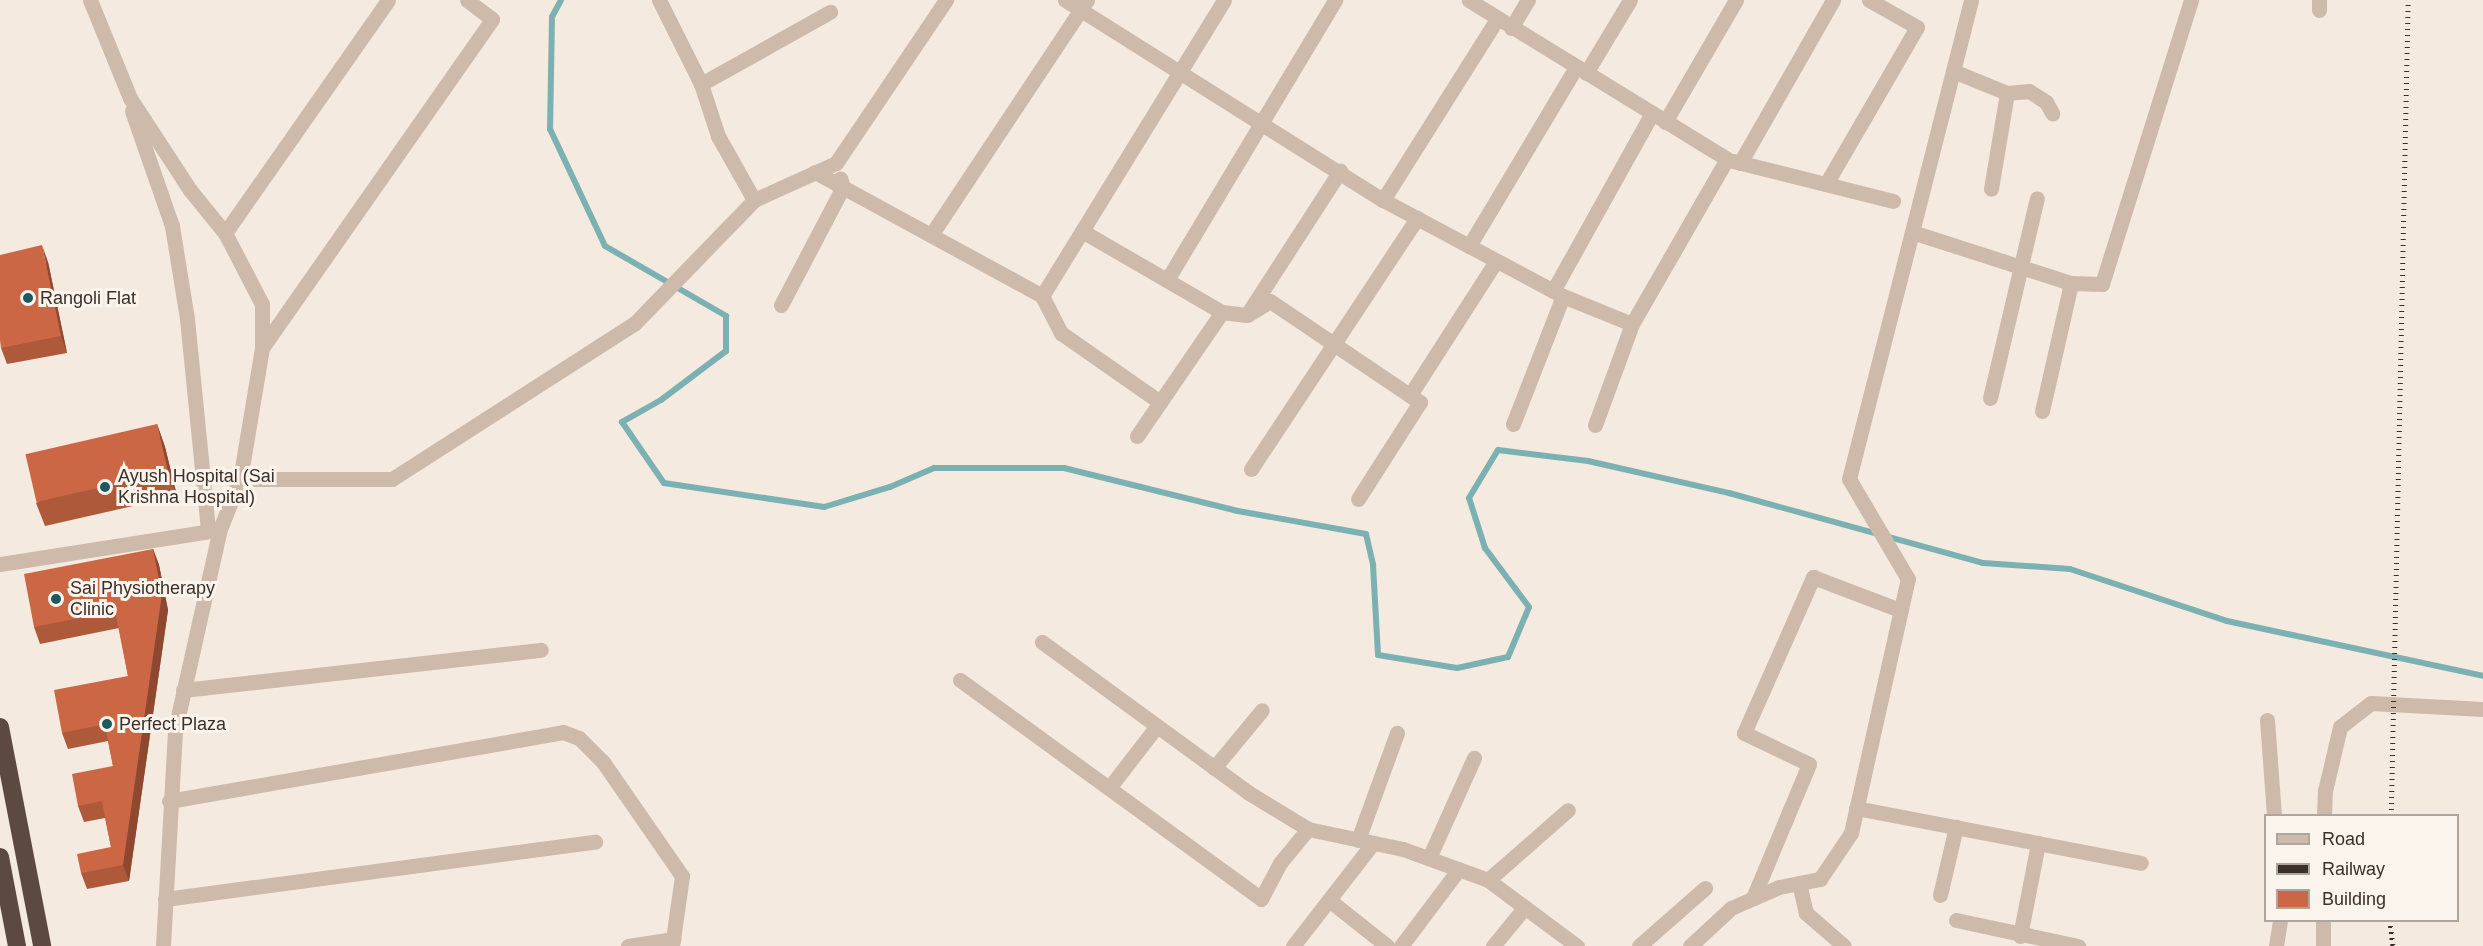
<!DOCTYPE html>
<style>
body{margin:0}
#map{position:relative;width:2483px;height:946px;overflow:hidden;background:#f4eadf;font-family:Arial,sans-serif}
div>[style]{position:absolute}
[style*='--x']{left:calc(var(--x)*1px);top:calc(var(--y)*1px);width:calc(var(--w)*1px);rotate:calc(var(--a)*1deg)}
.stream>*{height:6px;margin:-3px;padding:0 3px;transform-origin:3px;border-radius:3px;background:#7cb1b3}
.street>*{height:15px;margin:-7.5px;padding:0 7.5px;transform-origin:7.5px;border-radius:7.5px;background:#cebaaa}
.highway>*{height:18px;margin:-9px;padding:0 9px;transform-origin:9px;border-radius:9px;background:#5c4940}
.rail>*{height:4.5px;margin-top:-2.25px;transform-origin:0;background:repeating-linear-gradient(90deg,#3b2f2a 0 1.5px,transparent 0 6px)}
.wall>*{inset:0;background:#af593b}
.shaded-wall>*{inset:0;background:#8f4830}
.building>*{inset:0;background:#cc6745;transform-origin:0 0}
.dots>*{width:16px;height:16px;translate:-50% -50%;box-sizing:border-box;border:3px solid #fbf4ec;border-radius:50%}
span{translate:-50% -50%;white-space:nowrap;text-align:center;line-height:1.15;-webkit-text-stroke:6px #fbf4ec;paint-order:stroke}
.poi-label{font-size:18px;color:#3b2f2a}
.left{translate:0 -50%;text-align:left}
.legend{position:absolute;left:2264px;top:814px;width:195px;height:108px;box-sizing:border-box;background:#fbf4ec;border:2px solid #aea59e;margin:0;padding:8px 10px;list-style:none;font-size:18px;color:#3b2f2a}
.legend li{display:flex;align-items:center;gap:12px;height:30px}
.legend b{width:30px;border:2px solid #aea59e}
</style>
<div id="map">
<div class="stream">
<i style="--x:561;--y:0;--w:19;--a:118"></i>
<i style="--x:552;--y:17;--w:112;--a:91"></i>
<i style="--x:550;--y:129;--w:129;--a:64.8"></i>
<i style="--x:605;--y:246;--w:140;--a:30"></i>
<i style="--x:726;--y:316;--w:35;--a:90"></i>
<i style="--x:726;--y:351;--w:81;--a:143"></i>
<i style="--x:661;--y:400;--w:45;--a:150.6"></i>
<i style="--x:622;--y:422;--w:74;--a:55.5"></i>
<i style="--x:664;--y:483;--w:162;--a:8.5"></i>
<i style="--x:824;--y:507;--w:69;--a:-16.9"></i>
<i style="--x:890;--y:487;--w:48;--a:-23.4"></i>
<i style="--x:934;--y:468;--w:130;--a:0"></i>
<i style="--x:1064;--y:468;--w:179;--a:13.9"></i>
<i style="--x:1238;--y:511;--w:130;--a:10.2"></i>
<i style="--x:1366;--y:534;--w:32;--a:77"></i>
<i style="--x:1373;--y:565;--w:90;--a:86.8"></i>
<i style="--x:1378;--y:655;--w:80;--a:9.3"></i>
<i style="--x:1457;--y:668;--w:52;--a:-12.2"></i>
<i style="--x:1508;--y:657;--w:54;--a:-67.2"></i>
<i style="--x:1529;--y:607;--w:74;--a:-126.7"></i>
<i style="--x:1485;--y:548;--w:52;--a:-107.7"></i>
<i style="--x:1469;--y:498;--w:56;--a:-58.9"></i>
<i style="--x:1498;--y:450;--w:91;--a:7"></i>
<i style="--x:1588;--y:461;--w:145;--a:12.8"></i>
<i style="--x:1729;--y:493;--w:263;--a:15.4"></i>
<i style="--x:1983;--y:563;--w:87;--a:3.9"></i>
<i style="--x:2070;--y:569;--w:165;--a:18.3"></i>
<i style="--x:2227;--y:621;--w:262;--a:12.1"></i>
</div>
<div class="street">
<i style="--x:90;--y:0;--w:106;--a:67.8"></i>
<i style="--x:130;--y:98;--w:110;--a:56.9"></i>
<i style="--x:190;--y:190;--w:55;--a:50.9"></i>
<i style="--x:225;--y:233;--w:80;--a:62.5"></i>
<i style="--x:262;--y:304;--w:44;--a:90"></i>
<i style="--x:262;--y:348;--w:133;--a:99.5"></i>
<i style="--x:659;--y:0;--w:94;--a:63.4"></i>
<i style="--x:701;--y:84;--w:55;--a:71.9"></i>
<i style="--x:718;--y:136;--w:73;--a:60.6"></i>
<i style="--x:1065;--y:0;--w:376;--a:32.2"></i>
<i style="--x:1383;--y:200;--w:204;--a:28.1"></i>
<i style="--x:1563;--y:296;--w:74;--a:22.1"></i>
<i style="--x:1632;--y:324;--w:190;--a:-60.1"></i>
<i style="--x:1727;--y:159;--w:303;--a:-148.4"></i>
<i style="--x:2319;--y:10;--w:10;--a:-90"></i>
<i style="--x:1511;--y:28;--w:33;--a:-59"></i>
<i style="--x:1953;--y:71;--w:58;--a:22.2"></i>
<i style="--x:2007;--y:93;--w:97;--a:99.5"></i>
<i style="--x:1586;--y:73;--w:85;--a:-58.9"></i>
<i style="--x:701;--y:84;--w:148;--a:-29.2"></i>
<i style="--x:2007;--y:93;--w:22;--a:-5"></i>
<i style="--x:2029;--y:91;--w:20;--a:33"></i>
<i style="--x:2046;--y:102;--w:13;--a:61"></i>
<i style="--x:132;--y:111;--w:122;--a:70.8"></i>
<i style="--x:172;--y:226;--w:94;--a:80.8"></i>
<i style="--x:187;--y:319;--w:213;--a:84.3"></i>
<i style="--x:1665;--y:122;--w:141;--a:-59.8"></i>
<i style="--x:1733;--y:161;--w:165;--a:14"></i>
<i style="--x:1740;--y:163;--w:188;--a:-60.3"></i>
<i style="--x:815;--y:172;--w:259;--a:28.6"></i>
<i style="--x:1042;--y:296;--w:347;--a:-58.4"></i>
<i style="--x:1826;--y:184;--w:181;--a:-59.9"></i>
<i style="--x:1917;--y:27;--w:55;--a:-150.6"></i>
<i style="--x:1383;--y:200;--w:214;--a:-57.8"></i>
<i style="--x:1082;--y:231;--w:162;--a:30.1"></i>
<i style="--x:1222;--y:312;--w:25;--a:7"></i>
<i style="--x:1247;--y:315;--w:27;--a:-31"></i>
<i style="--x:1270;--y:301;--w:181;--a:34"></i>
<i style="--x:1420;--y:402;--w:115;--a:122.6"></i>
<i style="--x:1912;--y:232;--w:167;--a:17.8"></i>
<i style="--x:2071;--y:283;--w:31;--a:2"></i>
<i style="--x:2102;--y:284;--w:298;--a:-72.6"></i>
<i style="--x:225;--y:233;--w:284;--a:-55"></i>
<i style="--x:931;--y:235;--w:282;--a:-56.4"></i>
<i style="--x:1469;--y:246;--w:209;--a:-59.1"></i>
<i style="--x:1167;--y:280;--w:327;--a:-59"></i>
<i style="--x:1553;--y:291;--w:204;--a:-60.9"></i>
<i style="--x:1042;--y:296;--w:42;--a:62.8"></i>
<i style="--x:1061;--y:333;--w:121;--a:34.9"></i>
<i style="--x:781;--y:305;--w:133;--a:-62.3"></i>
<i style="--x:843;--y:187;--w:9;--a:-108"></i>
<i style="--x:1250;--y:310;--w:166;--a:-57.1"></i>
<i style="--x:262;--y:348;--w:401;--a:-55"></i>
<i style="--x:492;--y:19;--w:31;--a:-143"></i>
<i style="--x:1410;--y:395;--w:159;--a:-57.3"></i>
<i style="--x:1990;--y:398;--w:205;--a:-76.8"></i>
<i style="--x:2042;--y:411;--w:131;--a:-77.2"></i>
<i style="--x:1513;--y:424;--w:137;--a:-68.7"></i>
<i style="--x:1595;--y:425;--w:108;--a:-69.9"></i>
<i style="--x:1137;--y:436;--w:150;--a:-55.6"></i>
<i style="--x:1251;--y:469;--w:301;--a:-56.5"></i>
<i style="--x:0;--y:564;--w:219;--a:-8.9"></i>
<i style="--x:1042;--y:642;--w:256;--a:36.1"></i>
<i style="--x:1249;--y:793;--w:69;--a:31.4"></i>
<i style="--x:1308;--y:829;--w:97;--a:11.9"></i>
<i style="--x:1403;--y:849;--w:90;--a:20"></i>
<i style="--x:1488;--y:880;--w:111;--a:36.6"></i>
<i style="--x:960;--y:680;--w:372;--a:36"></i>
<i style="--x:1261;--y:899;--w:41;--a:-62.2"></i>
<i style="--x:1280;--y:863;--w:44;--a:-50.5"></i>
<i style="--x:183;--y:690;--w:360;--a:-6.4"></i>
<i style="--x:2267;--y:720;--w:96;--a:85.8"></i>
<i style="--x:1214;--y:768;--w:75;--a:-50.4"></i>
<i style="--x:1109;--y:788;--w:78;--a:-52.3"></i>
<i style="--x:169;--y:801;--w:400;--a:-9.9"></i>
<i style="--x:563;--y:732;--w:17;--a:21"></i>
<i style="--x:579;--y:738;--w:34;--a:45"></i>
<i style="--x:603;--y:762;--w:139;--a:55.3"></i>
<i style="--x:682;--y:876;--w:71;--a:98.1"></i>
<i style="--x:1856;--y:808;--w:290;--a:10.9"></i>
<i style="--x:2324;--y:816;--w:25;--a:-88"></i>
<i style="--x:2325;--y:791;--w:66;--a:-76.8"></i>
<i style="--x:2340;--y:727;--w:39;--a:-38"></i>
<i style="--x:2371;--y:703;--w:112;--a:3.1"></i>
<i style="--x:1358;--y:840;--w:114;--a:-70"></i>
<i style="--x:1429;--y:858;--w:110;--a:-65.8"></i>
<i style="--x:1488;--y:880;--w:106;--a:-41.2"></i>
<i style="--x:1799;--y:883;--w:31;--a:77"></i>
<i style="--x:1806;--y:913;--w:50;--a:41"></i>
<i style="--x:1940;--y:895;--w:70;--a:-76.8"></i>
<i style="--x:1753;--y:898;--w:145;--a:-67.3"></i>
<i style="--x:1809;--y:764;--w:72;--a:-154.5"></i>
<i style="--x:1744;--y:733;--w:171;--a:-66.1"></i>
<i style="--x:1813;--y:577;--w:93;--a:20.8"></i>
<i style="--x:165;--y:899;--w:434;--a:-7.6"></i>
<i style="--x:1329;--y:900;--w:74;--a:38.4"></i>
<i style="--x:1956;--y:920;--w:125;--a:12"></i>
<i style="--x:2020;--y:936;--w:95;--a:-79"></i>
<i style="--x:163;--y:946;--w:216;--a:-86.8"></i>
<i style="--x:175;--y:730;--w:206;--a:-77.4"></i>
<i style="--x:220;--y:529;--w:54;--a:-68.2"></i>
<i style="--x:240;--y:479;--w:152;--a:0"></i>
<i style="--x:392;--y:479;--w:289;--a:-32.7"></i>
<i style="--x:635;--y:323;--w:171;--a:-45.9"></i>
<i style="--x:754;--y:200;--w:90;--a:-24.3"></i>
<i style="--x:836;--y:163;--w:197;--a:-56"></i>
<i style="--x:628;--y:946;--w:46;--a:-8.8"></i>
<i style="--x:1293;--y:946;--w:130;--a:-52.2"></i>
<i style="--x:1401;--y:946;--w:96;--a:-53"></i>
<i style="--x:1493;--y:946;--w:50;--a:-50.6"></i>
<i style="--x:1639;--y:946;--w:88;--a:-41.3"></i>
<i style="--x:1690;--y:946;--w:56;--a:-42.8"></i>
<i style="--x:1731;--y:908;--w:52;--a:-23.6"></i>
<i style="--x:1779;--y:887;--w:42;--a:-11"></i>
<i style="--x:1820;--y:879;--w:55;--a:-56"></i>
<i style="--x:1851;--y:833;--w:260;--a:-77.4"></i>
<i style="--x:1908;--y:579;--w:116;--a:-120.5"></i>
<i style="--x:1849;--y:479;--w:494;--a:-75.7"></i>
<i style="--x:2276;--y:946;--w:26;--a:-81"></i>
<i style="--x:2323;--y:946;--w:26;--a:-90"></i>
</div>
<div class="highway">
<i style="--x:0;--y:727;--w:223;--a:79.1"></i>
<i style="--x:0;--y:857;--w:91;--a:79.2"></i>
</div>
<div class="rail">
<i style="--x:2391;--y:816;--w:816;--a:-88.81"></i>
<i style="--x:2390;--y:920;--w:26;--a:83"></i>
</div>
<div class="wall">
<i style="clip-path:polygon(48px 262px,67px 353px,7px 364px,1px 348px)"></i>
<i style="clip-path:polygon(157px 424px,165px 447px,177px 496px,45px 526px,36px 503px)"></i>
<i style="clip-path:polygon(153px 549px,159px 565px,168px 610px,129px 881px,87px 889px,81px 873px,111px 847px,105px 818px,84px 822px,78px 806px,113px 766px,108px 741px,68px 749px,62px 733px,128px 676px,119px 628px,40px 644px,34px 627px)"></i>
</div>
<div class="shaded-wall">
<i style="clip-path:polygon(42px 245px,48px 262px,67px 353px,61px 336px)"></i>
<i style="clip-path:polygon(157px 424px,165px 447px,177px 496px,168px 472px)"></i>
<i style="clip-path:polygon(153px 549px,159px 565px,168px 610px,129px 881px,123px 865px)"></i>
</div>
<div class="building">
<i style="clip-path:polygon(42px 245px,61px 336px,1px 348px,0 340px,0 255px)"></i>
<i style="left:157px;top:424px;width:49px;height:135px;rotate:77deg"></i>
<i style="clip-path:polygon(153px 549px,162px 594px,123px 865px,81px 873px,77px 854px,111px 847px,102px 801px,78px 806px,72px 774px,113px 766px,105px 724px,62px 733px,54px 690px,128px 676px,115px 611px,34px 627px,24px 574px)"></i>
</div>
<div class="dots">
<i style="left:28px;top:298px;background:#1c5a5f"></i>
<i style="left:105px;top:487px;background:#1c5a5f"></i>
<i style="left:56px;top:599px;background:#1c5a5f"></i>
<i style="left:107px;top:724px;background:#1c5a5f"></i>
</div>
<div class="poi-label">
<span class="left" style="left:40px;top:298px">Rangoli Flat</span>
<span class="left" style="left:118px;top:487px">Ayush Hospital (Sai<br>Krishna Hospital)</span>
<span class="left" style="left:70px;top:599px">Sai Physiotherapy<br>Clinic</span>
<span class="left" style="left:119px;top:724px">Perfect Plaza</span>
</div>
<ul class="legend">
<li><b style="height:8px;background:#cebaaa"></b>Road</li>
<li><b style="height:8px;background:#3b2f2a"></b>Railway</li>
<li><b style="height:16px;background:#cc6745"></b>Building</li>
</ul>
</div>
